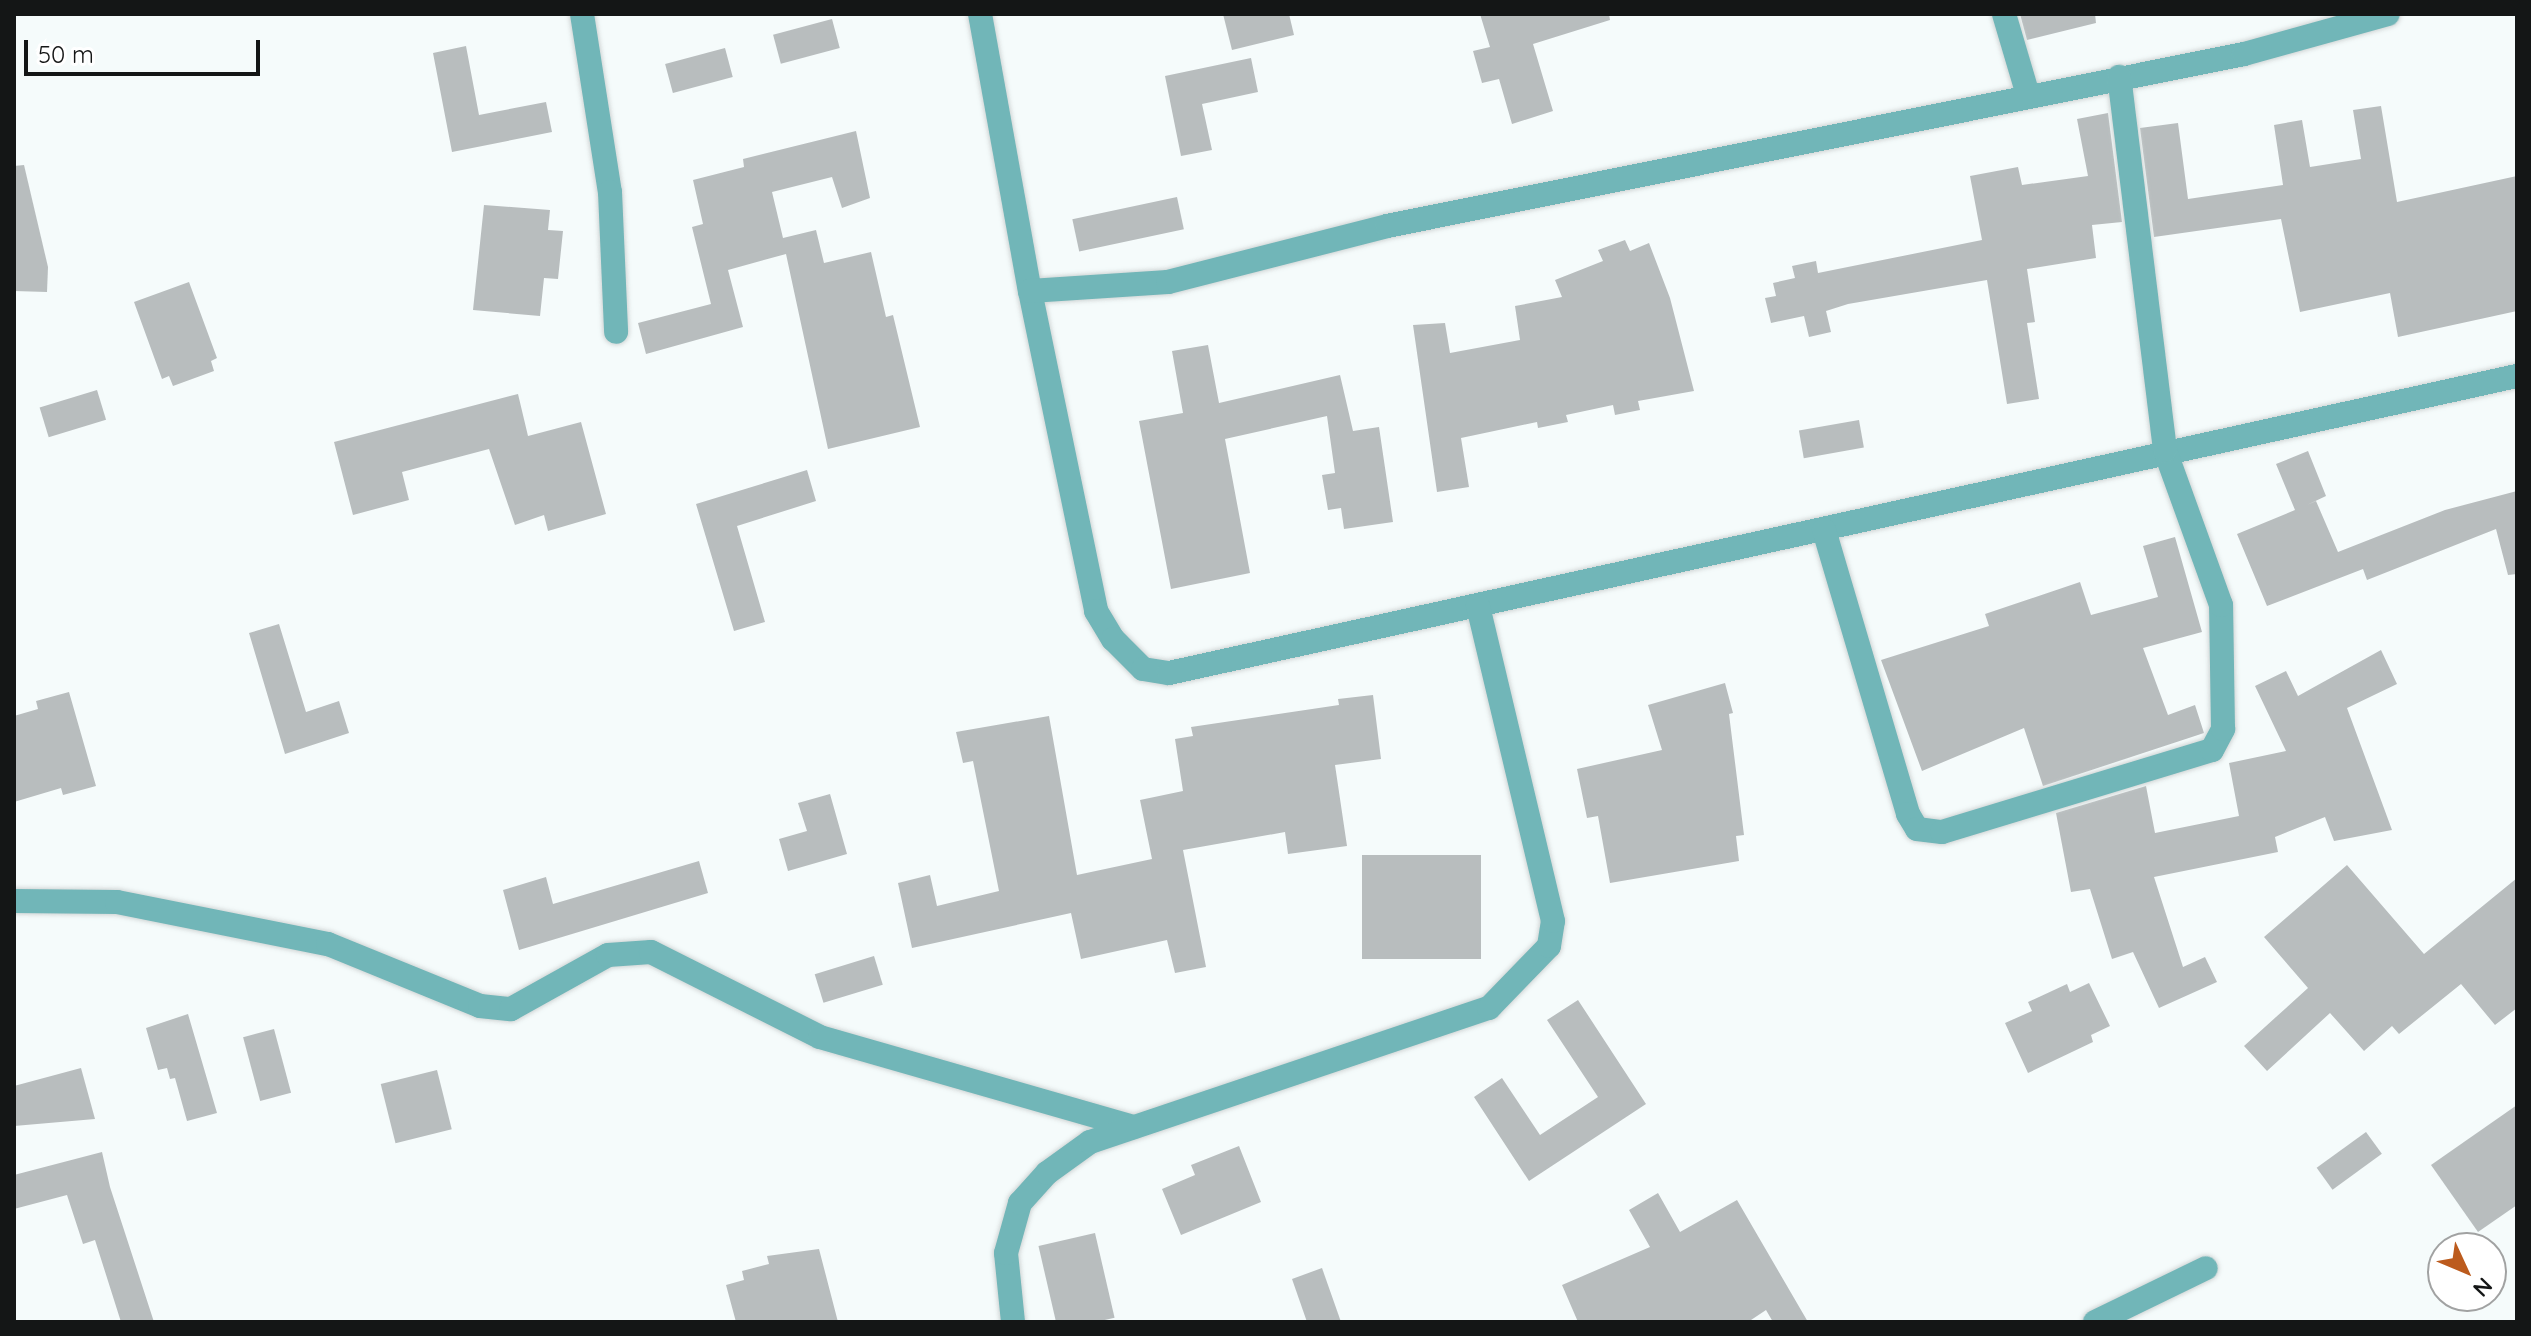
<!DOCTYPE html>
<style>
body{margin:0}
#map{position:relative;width:2531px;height:1336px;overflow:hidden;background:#f5fbfb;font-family:Quicksand,sans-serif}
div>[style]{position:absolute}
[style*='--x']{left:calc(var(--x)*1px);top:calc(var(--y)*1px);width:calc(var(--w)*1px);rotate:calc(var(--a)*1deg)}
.building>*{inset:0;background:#b8bdbe;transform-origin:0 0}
.roads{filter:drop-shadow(0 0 2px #d1d6d6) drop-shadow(0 0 2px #d1d6d6)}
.minor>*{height:24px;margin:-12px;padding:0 12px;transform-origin:12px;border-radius:12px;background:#71b6b8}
span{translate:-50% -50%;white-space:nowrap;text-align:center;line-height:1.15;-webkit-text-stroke:6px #fff;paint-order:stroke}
.frame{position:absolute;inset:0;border:16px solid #141616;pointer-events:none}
.north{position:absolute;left:2427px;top:1232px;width:80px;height:80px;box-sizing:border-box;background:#fff;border:2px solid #a1a2a2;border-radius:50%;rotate:134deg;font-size:22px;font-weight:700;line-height:32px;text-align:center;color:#141616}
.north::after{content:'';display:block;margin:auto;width:28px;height:36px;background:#bc5b1d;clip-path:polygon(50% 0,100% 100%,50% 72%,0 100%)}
.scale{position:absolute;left:24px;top:40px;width:236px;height:36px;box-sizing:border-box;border:4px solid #141616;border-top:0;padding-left:10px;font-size:24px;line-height:28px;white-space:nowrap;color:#141616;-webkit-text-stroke:6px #fff;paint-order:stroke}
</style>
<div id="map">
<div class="building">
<i style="clip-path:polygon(1223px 14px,1289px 14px,1294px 35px,1232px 50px)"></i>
<i style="clip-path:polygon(1480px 14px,1609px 14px,1610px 20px,1533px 44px,1553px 111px,1512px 124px,1499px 79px,1482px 83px,1473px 51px,1490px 47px)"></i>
<i style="clip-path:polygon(2020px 14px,2095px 14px,2096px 23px,2027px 40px)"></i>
<i style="left:832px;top:19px;width:30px;height:61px;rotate:75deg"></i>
<i style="clip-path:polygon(466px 46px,479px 115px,546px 102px,552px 132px,452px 152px,433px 53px)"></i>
<i style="left:725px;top:48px;width:30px;height:62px;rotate:75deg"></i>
<i style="clip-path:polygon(1251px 58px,1258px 92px,1202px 104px,1212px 150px,1181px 156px,1165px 76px)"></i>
<i style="clip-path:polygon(2381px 106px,2397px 202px,2517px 176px,2517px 311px,2398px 337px,2390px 293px,2300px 312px,2281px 219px,2154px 237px,2140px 128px,2178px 123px,2188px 199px,2283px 185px,2274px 125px,2302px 120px,2310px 167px,2361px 159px,2353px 110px)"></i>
<i style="clip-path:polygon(2108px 113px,2122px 222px,2092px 225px,2096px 258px,2027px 269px,2035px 322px,2027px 323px,2039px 399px,2007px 404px,1987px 280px,1848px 304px,1826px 311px,1831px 332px,1809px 337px,1804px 316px,1771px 323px,1765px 298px,1776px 296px,1773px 283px,1795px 278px,1792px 266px,1816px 261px,1818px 273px,1982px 240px,1970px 176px,2018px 167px,2022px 185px,2088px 176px,2077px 119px)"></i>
<i style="clip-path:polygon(856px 131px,870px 198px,842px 208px,832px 177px,772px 192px,783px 238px,816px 230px,824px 263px,871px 252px,886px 317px,893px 315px,920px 427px,828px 449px,786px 254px,728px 270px,743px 327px,646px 354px,638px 323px,711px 304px,692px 227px,703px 224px,693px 180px,744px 167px,743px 159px)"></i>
<i style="clip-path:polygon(24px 165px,48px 267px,47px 292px,14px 291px,14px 166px)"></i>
<i style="left:1177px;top:197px;width:33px;height:107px;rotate:78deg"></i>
<i style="clip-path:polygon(484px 205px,550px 210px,548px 230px,563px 231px,558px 279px,544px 278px,540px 316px,473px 310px)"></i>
<i style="clip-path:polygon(1625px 240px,1630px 251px,1649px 243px,1670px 298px,1694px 391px,1638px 401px,1640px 410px,1615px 415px,1613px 405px,1566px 415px,1568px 422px,1538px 428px,1537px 422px,1461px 438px,1469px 487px,1437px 492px,1413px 325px,1445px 323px,1450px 353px,1520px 340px,1515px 306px,1562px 297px,1555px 280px,1603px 261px,1598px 250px)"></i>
<i style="clip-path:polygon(189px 282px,217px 358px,211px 361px,214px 371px,173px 386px,169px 376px,162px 379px,134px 302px)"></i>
<i style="clip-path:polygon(1208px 345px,1219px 403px,1340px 375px,1353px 431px,1379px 427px,1393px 522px,1344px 529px,1341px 508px,1328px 510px,1322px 475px,1335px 473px,1327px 416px,1225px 439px,1250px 573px,1171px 589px,1139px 421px,1183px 413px,1172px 351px)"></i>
<i style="left:97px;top:390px;width:31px;height:60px;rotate:73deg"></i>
<i style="clip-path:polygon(518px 394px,528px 436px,581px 422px,606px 514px,548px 531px,544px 515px,515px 525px,489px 449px,402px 472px,409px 500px,353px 515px,334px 442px)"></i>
<i style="left:1859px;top:420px;width:28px;height:61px;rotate:80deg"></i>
<i style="clip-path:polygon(2308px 451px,2326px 496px,2307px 505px,2316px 501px,2338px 552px,2445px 510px,2517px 491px,2517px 574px,2508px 575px,2496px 529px,2367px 580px,2363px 569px,2267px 606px,2237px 534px,2295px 510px,2276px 464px)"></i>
<i style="clip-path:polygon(807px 470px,816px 501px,737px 526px,765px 622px,734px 631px,696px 504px)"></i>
<i style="clip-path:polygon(2175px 537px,2202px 632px,2143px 648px,2168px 715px,2195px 705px,2204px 733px,2043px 786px,2024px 728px,1922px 771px,1881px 660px,1989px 626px,1985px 614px,2080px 582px,2091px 615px,2158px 597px,2143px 546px)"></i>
<i style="clip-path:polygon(279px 624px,306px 712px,339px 701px,349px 733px,285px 754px,249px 633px)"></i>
<i style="clip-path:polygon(2381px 650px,2397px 684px,2347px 708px,2392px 830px,2334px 841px,2325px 817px,2275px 837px,2278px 852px,2154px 877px,2183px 967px,2205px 957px,2217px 982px,2159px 1008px,2133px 952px,2112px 959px,2090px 889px,2071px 892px,2056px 813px,2146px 786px,2155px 833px,2239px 816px,2229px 763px,2286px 751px,2255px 686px,2286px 671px,2298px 696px)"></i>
<i style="clip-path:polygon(1725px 683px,1733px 713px,1729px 714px,1744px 835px,1736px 836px,1739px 861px,1610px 883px,1598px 816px,1587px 818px,1577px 769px,1662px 750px,1648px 705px)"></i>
<i style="clip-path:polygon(69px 692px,96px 786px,63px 795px,61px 788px,14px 802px,14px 716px,38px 709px,36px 701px)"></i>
<i style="clip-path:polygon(1373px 695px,1381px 759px,1335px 765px,1347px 846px,1288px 854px,1285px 832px,1183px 850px,1206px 967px,1175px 973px,1167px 940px,1081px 959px,1071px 913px,912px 948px,898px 883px,930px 875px,937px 906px,999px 891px,973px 761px,963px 763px,956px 732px,1049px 716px,1077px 875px,1152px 859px,1140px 800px,1183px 791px,1175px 739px,1193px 736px,1191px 727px,1339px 705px,1338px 699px)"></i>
<i style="clip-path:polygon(830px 794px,847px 854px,788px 871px,779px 839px,807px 831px,798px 803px)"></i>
<i style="left:1481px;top:855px;width:104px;height:119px;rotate:90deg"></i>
<i style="clip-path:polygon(699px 861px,708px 893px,519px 950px,503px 890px,546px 877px,553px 904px)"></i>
<i style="clip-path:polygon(2347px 865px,2424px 954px,2517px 878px,2517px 1008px,2495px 1025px,2461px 984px,2399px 1034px,2392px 1026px,2364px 1051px,2330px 1013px,2267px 1071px,2244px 1046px,2308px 988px,2264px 937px)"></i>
<i style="left:874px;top:956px;width:30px;height:62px;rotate:73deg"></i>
<i style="clip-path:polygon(2089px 983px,2110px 1026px,2091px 1035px,2093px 1042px,2028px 1073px,2005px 1023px,2032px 1011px,2028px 1002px,2067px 984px,2070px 992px)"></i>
<i style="clip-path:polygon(1578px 1000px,1646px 1104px,1529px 1181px,1474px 1097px,1502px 1078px,1540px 1135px,1598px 1097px,1547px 1020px)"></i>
<i style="clip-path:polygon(188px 1014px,217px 1113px,187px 1121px,175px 1078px,170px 1079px,167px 1068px,158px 1070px,146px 1028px)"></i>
<i style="left:274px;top:1029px;width:66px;height:32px;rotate:75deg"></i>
<i style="clip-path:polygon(81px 1068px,95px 1119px,14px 1126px,14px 1086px)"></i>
<i style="left:437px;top:1070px;width:61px;height:58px;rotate:76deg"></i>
<i style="clip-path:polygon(2517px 1105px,2517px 1205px,2478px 1232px,2431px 1165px)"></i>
<i style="left:2366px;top:1132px;width:27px;height:61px;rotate:54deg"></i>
<i style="clip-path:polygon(1239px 1146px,1261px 1202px,1181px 1235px,1162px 1189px,1195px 1175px,1191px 1165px)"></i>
<i style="clip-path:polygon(102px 1152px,110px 1187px,154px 1322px,121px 1322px,95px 1240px,83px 1244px,67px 1195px,14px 1209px,14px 1175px)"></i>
<i style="clip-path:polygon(1658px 1193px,1680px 1232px,1737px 1200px,1808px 1322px,1773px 1322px,1766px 1310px,1748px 1322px,1578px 1322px,1562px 1285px,1650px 1247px,1629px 1210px)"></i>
<i style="left:1095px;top:1233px;width:87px;height:58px;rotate:77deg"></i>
<i style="clip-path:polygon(819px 1249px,838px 1322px,736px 1322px,726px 1285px,744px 1280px,742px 1271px,769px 1264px,767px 1256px)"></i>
<i style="clip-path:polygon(1322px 1268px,1341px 1322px,1307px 1322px,1292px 1279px)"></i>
</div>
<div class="roads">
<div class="minor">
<i style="--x:582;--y:14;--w:180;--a:81.1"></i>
<i style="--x:610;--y:192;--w:140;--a:87.5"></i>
<i style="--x:980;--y:14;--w:281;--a:79.8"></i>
<i style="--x:1030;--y:291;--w:327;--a:78.3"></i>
<i style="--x:1096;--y:611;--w:33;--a:59"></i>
<i style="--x:1113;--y:639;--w:42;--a:45"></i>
<i style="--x:1143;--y:669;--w:26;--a:9"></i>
<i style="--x:1169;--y:673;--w:1380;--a:-12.43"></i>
<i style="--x:2004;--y:14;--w:84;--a:73.5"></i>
<i style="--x:1030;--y:291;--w:138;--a:-3.7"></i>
<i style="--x:1168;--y:282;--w:226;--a:-14.3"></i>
<i style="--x:1387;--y:226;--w:874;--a:-11.35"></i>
<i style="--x:2244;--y:54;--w:149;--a:-15.5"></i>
<i style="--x:1824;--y:530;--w:296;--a:73.5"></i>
<i style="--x:1908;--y:814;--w:17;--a:59"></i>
<i style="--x:1917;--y:829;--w:25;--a:7"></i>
<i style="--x:1942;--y:832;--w:282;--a:-16.9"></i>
<i style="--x:2212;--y:750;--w:24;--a:-62"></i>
<i style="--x:2223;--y:729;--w:124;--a:-90.9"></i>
<i style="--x:2221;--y:605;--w:165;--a:-109.9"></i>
<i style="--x:2165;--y:450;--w:376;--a:-97"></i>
<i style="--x:14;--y:901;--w:103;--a:0.6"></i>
<i style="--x:117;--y:902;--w:215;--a:11.3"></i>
<i style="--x:328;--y:944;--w:164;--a:22.2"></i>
<i style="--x:480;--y:1006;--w:31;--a:6"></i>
<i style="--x:511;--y:1009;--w:111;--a:-29.1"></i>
<i style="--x:608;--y:955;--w:43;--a:-4"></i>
<i style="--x:651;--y:952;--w:189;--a:26.7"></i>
<i style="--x:820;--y:1037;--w:326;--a:16"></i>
<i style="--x:1013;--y:1322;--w:69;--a:-95.8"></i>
<i style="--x:1006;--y:1253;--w:52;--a:-74.4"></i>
<i style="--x:1020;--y:1203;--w:40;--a:-48"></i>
<i style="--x:1047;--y:1173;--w:53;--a:-35.8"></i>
<i style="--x:1090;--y:1142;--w:421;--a:-18.6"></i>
<i style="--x:1489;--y:1008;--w:86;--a:-45.9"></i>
<i style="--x:1549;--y:946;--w:25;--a:-81"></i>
<i style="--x:1553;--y:921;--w:324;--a:-103.4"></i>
<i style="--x:2095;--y:1322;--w:123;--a:-25.9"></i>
</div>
</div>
<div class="frame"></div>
<div class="north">N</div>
<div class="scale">50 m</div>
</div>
